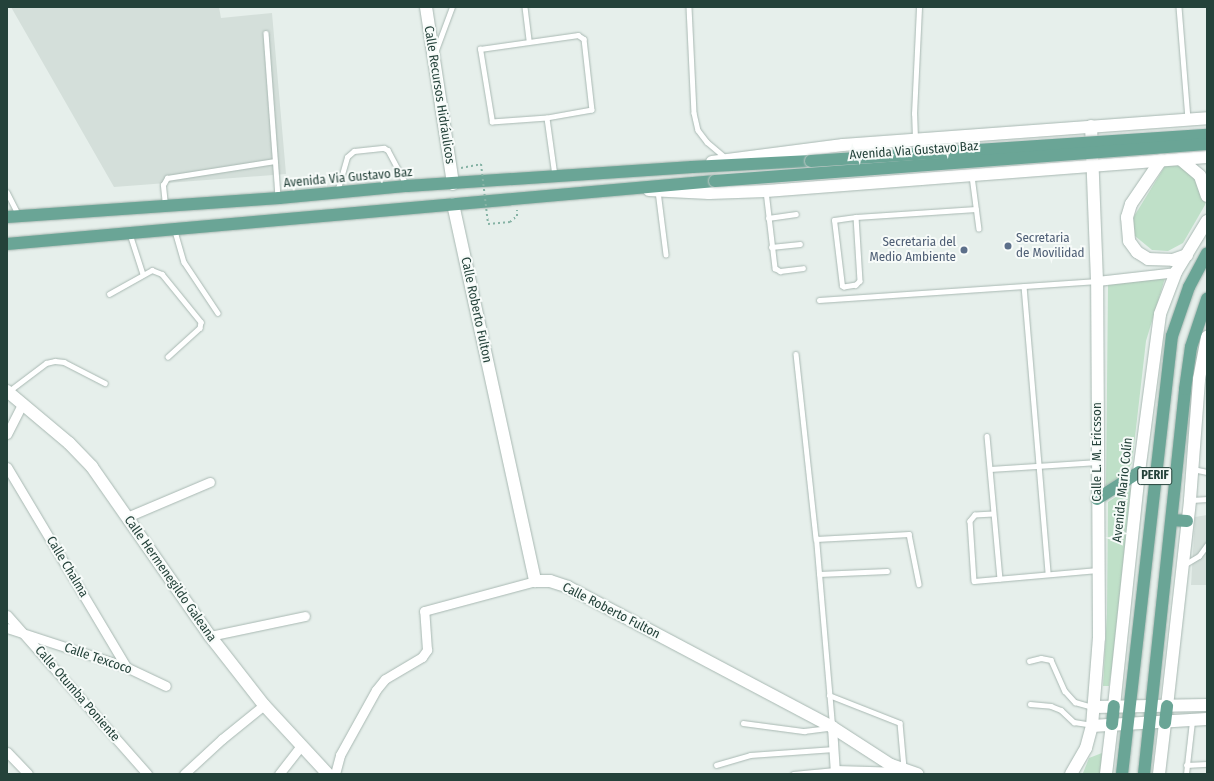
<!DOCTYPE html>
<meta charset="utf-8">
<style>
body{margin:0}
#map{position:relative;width:1214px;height:781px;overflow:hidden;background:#e6efeb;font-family:"Fira Sans Condensed",sans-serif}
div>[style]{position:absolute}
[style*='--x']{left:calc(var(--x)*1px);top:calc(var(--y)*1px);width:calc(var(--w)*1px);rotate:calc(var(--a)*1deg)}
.built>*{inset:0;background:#d4dfda}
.green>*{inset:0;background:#bfe0c8}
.path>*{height:2px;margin-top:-1px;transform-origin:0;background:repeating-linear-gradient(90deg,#86b3a5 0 2px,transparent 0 5px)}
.roads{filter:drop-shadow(0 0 1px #a8b8b2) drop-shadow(0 0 1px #a8b8b2)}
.lane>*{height:4.5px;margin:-2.25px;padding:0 2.25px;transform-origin:2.25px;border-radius:2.25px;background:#fff}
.street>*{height:9px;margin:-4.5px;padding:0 4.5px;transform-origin:4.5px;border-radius:4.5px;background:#fff}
.secondary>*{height:12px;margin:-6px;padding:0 6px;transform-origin:6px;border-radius:6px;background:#fff}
.primary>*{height:12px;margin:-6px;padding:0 6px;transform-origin:6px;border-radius:6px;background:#6aa596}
.path-bridge>*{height:2px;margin-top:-1px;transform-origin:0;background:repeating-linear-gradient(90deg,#86b3a5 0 2px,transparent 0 5px)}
.bridges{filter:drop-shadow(0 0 1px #c2cac8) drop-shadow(0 0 1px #c2cac8)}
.primary-bridge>*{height:12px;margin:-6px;padding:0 6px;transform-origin:6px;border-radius:6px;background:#6aa596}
.dots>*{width:11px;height:11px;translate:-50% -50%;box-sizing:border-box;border:2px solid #f7fbf9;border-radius:50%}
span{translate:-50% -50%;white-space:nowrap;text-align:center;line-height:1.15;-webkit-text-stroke:4px #f7fbf9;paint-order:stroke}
.shield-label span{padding:1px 3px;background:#f7fbf9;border:1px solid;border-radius:3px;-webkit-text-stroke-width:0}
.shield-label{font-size:12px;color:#24423a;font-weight:700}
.street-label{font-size:13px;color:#24423a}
.service-label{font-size:13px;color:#4e5e75}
.left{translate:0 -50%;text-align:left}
.right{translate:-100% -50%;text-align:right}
.frame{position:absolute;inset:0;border:8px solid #24423a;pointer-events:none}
</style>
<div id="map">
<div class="built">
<i style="clip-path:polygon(11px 7px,219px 7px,221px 18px,272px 13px,286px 174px,114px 187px)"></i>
<i style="clip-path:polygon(1207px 515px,1207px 585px,1191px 585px,1195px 517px)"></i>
</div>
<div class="green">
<i style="clip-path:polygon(1185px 165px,1191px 168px,1206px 198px,1205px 205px,1183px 243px,1168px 251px,1152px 250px,1135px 236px,1133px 218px,1165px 166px)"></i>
<i style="clip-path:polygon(1165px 278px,1146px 341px,1132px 463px,1123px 476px,1106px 486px,1108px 285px)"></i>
<i style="clip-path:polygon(1131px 487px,1112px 667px,1109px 686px,1103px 686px,1107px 613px,1108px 502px)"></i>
<i style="clip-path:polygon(1102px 753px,1100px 774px,1083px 773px,1089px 758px)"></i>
</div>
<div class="path">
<i style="--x:461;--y:168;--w:20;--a:-11"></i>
<i style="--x:488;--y:224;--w:22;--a:-5"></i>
<i style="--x:510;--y:222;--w:9;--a:-41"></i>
<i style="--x:517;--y:216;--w:6;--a:-90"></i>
</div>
<div class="roads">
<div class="lane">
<i style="--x:525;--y:7;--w:34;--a:83"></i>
<i style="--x:689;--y:7;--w:106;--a:87.3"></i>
<i style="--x:694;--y:113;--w:17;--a:77"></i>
<i style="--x:698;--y:130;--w:15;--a:53"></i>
<i style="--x:707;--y:142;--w:25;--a:40"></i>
<i style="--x:1179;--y:7;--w:112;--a:85.4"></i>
<i style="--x:266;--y:33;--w:164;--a:85.8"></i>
<i style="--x:578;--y:35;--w:7;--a:34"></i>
<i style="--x:584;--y:39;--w:71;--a:83.6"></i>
<i style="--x:592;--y:110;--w:46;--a:169.9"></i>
<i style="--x:547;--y:118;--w:55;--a:175.8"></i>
<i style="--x:492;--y:122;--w:74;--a:-99.3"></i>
<i style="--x:480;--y:49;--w:99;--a:-8.1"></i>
<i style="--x:436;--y:50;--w:46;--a:-69.6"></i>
<i style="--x:547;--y:118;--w:59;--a:82.1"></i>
<i style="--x:915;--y:139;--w:25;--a:-92"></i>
<i style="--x:914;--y:114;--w:107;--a:-87.3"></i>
<i style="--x:972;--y:176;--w:53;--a:82.5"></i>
<i style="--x:658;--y:191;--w:64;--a:82.8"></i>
<i style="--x:766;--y:191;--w:78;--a:83.3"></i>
<i style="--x:775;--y:268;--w:6;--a:31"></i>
<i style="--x:780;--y:271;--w:23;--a:-7"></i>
<i style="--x:7;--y:192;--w:25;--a:63"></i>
<i style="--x:337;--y:192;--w:36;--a:-74"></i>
<i style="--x:347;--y:157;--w:9;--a:-41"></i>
<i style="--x:354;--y:151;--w:30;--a:-6"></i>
<i style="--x:384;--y:148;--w:4;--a:27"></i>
<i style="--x:388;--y:150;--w:38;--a:62"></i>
<i style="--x:165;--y:205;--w:20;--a:-96"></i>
<i style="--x:163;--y:185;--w:8;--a:-60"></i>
<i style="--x:167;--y:178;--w:109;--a:-8.9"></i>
<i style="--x:856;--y:217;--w:64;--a:86.4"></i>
<i style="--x:860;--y:281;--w:6;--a:135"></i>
<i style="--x:856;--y:285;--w:12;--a:171"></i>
<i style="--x:844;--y:287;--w:2;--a:-153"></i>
<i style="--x:842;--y:286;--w:66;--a:-96.9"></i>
<i style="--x:834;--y:220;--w:22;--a:-8"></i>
<i style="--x:856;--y:217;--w:120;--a:-3.8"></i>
<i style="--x:768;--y:218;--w:28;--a:-8"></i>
<i style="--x:175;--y:231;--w:32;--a:74"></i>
<i style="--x:184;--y:262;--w:61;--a:56.3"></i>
<i style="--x:130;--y:234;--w:42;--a:72"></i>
<i style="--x:771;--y:247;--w:29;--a:-6"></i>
<i style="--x:1024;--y:286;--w:289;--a:85.2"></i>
<i style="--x:109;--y:294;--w:49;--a:-29.2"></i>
<i style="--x:152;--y:270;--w:11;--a:22"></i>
<i style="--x:162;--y:274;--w:62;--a:50.9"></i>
<i style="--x:201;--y:322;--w:6;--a:99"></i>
<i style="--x:200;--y:328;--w:43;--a:137.8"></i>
<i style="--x:819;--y:300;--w:279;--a:-3.9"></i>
<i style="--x:796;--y:354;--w:186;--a:83.8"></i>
<i style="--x:9;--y:391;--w:46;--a:-37.1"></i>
<i style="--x:46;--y:363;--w:9;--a:-13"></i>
<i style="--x:55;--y:361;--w:9;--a:6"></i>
<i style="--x:64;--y:362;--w:46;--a:27.1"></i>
<i style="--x:987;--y:436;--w:143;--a:84.8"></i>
<i style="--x:990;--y:469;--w:108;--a:-3.7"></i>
<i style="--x:1193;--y:469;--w:14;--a:12"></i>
<i style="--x:1192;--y:500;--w:15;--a:-4"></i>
<i style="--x:993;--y:514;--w:18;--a:177"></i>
<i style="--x:975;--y:515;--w:8;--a:130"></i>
<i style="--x:970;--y:521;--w:60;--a:86.2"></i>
<i style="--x:974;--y:581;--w:124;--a:-5.1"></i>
<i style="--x:1184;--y:565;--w:17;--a:-31"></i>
<i style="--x:1199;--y:556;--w:14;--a:-54"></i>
<i style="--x:819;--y:574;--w:68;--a:-2.5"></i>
<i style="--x:1029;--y:661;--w:12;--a:-14"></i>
<i style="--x:1041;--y:658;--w:10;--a:11"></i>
<i style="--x:1051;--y:660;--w:34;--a:66"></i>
<i style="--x:1065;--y:691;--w:15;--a:48"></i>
<i style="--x:1075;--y:702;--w:19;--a:16"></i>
<i style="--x:829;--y:695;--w:76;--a:21.5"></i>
<i style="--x:900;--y:723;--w:45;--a:84.9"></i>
<i style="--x:1030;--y:704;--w:21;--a:5"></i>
<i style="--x:1051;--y:706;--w:11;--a:22"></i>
<i style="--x:1061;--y:710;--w:18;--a:43"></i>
<i style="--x:1074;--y:722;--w:18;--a:9"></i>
<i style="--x:743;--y:723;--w:62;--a:7.5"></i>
<i style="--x:804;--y:731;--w:23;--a:-7"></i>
<i style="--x:832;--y:725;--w:187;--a:-94.9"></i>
<i style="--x:816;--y:539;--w:93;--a:-3.1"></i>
<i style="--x:909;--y:534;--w:51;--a:78.7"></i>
<i style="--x:716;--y:765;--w:35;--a:-16"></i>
<i style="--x:750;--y:755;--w:84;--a:-4.1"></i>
<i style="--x:1186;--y:765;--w:21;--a:-3"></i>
<i style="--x:793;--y:774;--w:42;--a:-5.4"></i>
<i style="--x:1186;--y:774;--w:53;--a:-83.5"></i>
</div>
<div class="street">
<i style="--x:1097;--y:281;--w:80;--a:-6.5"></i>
<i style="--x:7;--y:434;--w:35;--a:-63"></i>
<i style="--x:7;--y:467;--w:233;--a:59.2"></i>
<i style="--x:127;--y:517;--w:90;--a:-22.9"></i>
<i style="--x:7;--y:615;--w:212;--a:48.6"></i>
<i style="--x:7;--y:628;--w:125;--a:18.1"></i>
<i style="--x:126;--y:667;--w:44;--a:25.4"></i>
<i style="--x:210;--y:636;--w:97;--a:-11.9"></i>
<i style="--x:832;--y:727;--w:47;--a:86.3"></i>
<i style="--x:7;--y:752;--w:30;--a:46"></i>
<i style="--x:835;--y:770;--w:67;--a:1.7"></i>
<i style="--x:184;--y:774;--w:52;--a:-42.6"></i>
<i style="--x:222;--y:739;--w:54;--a:-39"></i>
<i style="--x:279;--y:774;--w:36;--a:-52"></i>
<i style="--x:335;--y:774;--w:20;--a:-75"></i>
<i style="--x:340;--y:755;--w:74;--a:-61"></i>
<i style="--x:376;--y:690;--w:14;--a:-51"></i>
<i style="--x:385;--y:679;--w:43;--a:-30.7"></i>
<i style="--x:422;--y:657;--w:9;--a:-54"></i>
<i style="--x:427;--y:650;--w:39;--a:-94"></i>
<i style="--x:424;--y:611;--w:115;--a:-15.1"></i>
</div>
<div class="secondary">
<i style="--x:426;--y:7;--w:179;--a:81.3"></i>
<i style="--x:1180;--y:159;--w:26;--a:40"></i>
<i style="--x:1200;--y:176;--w:21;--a:71"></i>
<i style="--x:1161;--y:160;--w:53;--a:124.3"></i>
<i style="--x:1131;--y:204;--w:14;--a:107"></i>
<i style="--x:1127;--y:217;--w:24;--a:85"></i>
<i style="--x:1129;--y:241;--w:14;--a:54"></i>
<i style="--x:1137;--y:252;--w:13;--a:32"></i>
<i style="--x:1148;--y:259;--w:25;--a:2"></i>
<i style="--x:1173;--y:260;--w:15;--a:-20"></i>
<i style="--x:712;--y:162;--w:132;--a:-7.4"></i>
<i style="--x:843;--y:145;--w:365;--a:-4.2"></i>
<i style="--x:649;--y:190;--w:60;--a:2.9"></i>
<i style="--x:709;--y:193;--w:57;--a:-2"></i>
<i style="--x:766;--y:191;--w:442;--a:-4.4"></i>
<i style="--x:453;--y:204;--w:386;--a:77.7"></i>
<i style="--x:535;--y:581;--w:15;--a:0"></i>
<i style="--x:550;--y:581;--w:19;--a:18"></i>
<i style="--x:568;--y:587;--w:299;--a:27.9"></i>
<i style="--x:832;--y:727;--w:70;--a:32.8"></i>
<i style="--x:891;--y:765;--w:28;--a:19"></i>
<i style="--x:7;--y:391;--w:81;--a:40"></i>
<i style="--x:69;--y:443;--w:33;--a:46"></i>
<i style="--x:92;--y:467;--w:206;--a:55.1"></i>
<i style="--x:210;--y:636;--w:88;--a:52"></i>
<i style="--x:264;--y:705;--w:94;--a:47.2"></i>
<i style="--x:1114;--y:706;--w:235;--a:-83.9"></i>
<i style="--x:1139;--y:472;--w:159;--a:-82.4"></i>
<i style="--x:1160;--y:314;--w:45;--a:-69.1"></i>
<i style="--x:1176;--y:272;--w:60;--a:-58.7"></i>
<i style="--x:1167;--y:706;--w:207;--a:-83.6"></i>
<i style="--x:1190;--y:500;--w:121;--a:-85.7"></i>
<i style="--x:1199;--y:379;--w:43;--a:-79.2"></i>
<i style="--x:1094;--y:707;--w:113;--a:-1"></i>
<i style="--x:1092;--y:726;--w:115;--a:-3.5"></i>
<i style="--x:1071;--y:774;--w:30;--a:-60"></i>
<i style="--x:1086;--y:748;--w:23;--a:-75"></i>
<i style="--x:1092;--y:726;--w:88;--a:-85.5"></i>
<i style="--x:1099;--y:638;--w:357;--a:-90.3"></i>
<i style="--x:1097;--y:281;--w:155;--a:-92.2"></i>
<i style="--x:1106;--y:774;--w:50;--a:-83.2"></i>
<i style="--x:1159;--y:774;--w:51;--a:-83.3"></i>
</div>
<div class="primary">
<i style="--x:7;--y:217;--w:273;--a:-4"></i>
<i style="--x:279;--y:198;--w:129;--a:-5.4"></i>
<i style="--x:407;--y:186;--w:286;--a:-3.8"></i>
<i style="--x:692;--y:167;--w:119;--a:-2.9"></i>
<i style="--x:7;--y:244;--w:711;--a:-5.08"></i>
<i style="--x:1097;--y:499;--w:50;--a:-32.7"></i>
<i style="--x:1172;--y:520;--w:15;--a:4"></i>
<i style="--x:1165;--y:723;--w:17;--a:-83"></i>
<i style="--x:1112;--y:724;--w:18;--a:-84"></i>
<i style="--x:1122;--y:774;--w:441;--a:-83.5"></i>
<i style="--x:1172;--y:336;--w:52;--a:-70.9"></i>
<i style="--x:1189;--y:287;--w:38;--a:-62"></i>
<i style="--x:1144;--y:774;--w:387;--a:-83.9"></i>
<i style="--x:1185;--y:389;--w:42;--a:-81.9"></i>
<i style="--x:1191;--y:347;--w:51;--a:-71.6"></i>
</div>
</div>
<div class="path-bridge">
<i style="--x:481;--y:164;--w:60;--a:83.3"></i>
</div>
<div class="bridges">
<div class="primary-bridge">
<i style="--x:811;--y:161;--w:397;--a:-3.8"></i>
<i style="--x:715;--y:181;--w:493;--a:-4.3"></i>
</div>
</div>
<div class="dots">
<i style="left:1008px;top:246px;background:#5c6f8a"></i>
<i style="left:964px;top:250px;background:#5c6f8a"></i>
</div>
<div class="shield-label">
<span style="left:1155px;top:476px">PERIF</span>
</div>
<div class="street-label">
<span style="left:439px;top:95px;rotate:81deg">Calle Recursos Hidráulicos</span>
<span style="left:914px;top:151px;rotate:-4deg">Avenida Via Gustavo Baz</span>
<span style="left:348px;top:178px;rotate:-5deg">Avenida Via Gustavo Baz</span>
<span style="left:476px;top:310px;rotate:78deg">Calle Roberto Fulton</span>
<span style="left:1097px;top:452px;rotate:-90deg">Calle L. M. Ericsson</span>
<span style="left:1123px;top:490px;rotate:-84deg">Avenida Mario Colín</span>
<span style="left:67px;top:567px;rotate:59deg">Calle Chalma</span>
<span style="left:170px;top:579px;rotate:55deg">Calle Hermenegildo Galeana</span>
<span style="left:611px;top:611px;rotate:27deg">Calle Roberto Fulton</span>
<span style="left:98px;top:659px;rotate:19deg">Calle Texcoco</span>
<span style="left:77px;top:694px;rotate:49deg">Calle Otumba Poniente</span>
</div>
<div class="service-label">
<span class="left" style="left:1016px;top:246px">Secretaria<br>de Movilidad</span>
<span class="right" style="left:956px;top:250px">Secretaria del<br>Medio Ambiente</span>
</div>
<div class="frame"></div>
</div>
